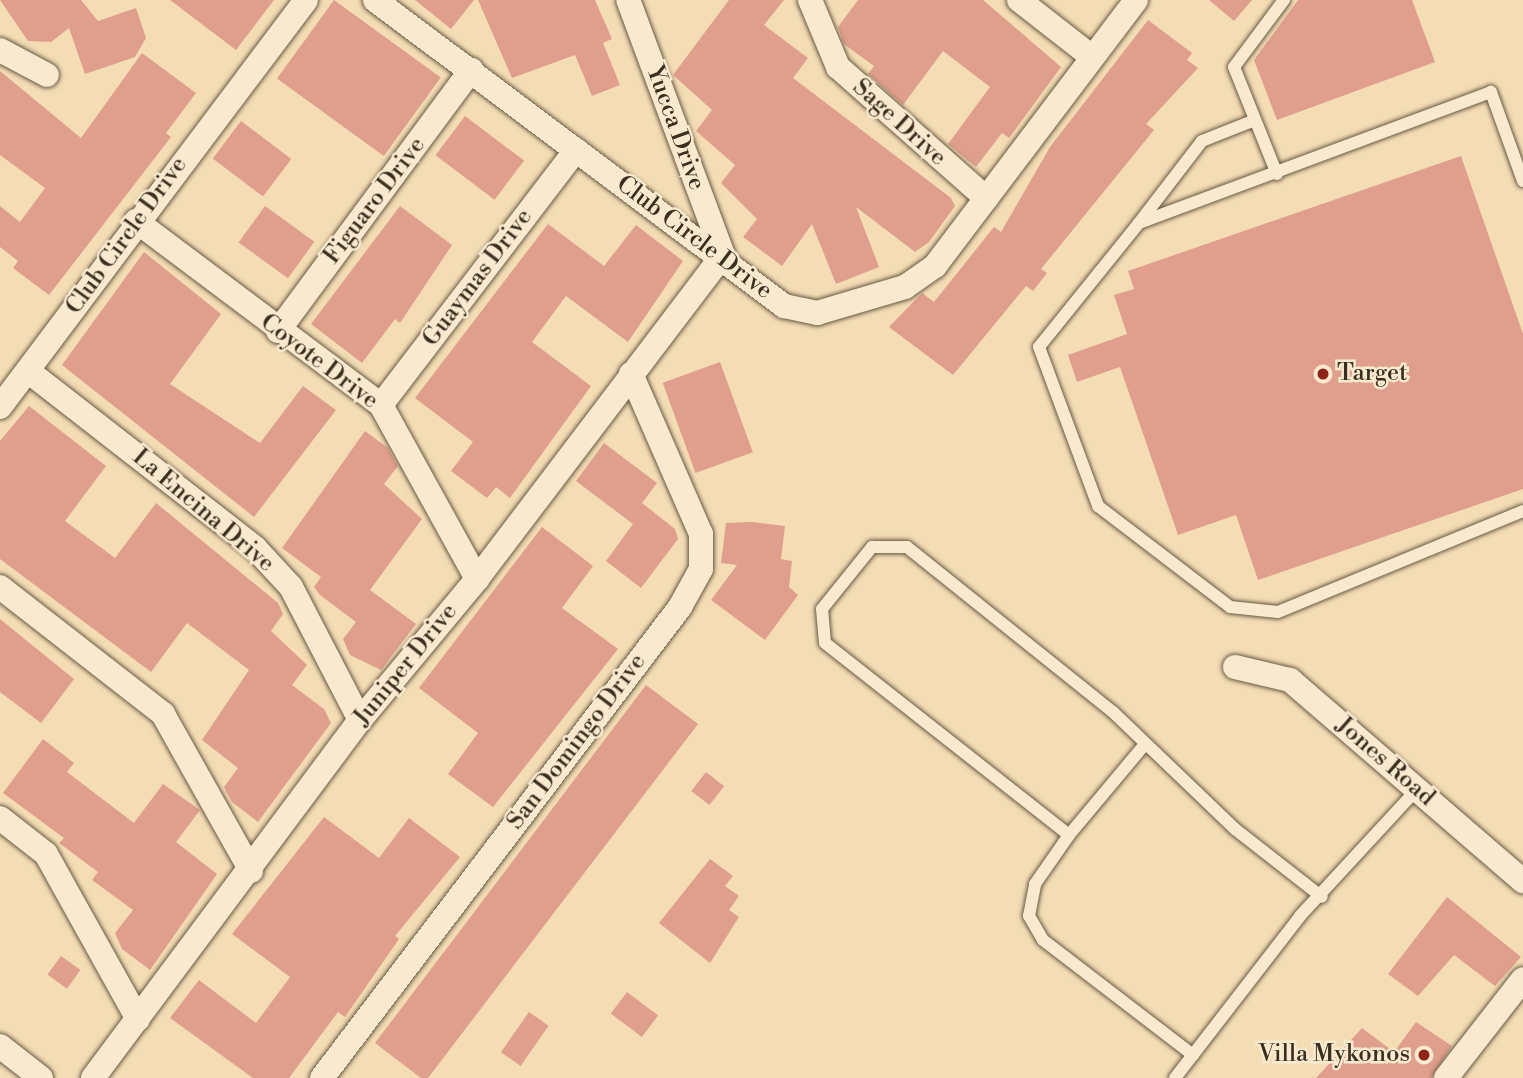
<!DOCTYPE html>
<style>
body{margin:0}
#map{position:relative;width:1523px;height:1078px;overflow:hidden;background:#f4ddb5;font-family:"Libre Bodoni",serif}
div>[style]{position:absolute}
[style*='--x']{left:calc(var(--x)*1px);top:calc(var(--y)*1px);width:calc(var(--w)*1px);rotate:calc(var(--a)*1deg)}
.building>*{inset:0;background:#e09e8d;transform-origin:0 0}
.roads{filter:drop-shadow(0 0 2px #685a44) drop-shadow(0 0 2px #685a44)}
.lane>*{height:12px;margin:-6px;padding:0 6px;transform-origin:6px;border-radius:6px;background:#f8e9cf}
.street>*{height:24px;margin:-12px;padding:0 12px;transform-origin:12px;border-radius:12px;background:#f8e9cf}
.dots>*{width:19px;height:19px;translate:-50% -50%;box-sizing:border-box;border:4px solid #f8e9cf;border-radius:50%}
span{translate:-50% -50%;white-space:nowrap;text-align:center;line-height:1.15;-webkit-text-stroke:5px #f8e9cf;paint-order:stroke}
.street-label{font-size:24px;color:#3a2e1e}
.poi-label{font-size:24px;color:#3a2e1e}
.left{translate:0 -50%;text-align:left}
.right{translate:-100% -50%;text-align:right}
</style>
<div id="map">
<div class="building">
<i style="clip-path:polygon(0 0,81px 0,98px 21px,136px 8px,146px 38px,135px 57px,85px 74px,69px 28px,51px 42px,28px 41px)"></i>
<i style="clip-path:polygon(170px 0,274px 0,236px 50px)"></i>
<i style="left:334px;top:0;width:132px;height:97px;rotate:36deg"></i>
<i style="clip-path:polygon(415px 0,474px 0,451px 29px)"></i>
<i style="clip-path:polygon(478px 0,595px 0,612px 39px,603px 43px,620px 85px,592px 96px,575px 55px,512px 78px)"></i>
<i style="clip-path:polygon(729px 0,784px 0,764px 25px,808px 58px,793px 78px,951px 198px,955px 206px,929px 242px,915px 252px,856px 207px,879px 267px,836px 284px,812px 224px,782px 266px,743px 237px,757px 219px,721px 183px,735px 165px,696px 131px,712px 110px,673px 75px)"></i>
<i style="clip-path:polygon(858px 0,983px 0,1061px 67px,1009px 138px,1002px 133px,976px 167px,948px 144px,990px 87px,943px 51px,903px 105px,868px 74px,874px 66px,844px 44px,838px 27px)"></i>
<i style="clip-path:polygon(1209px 0,1252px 0,1234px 21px)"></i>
<i style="clip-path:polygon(1298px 0,1412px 0,1435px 62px,1277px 120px,1254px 60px)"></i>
<i style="clip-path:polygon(1148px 20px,1192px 53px,1187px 60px,1198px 68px,1146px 124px,1154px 130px,1041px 269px,1047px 273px,1033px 291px,1026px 286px,953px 375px,889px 327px,922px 293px,934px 302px,994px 227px,1001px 232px,1050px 147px)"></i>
<i style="clip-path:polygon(142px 53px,196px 93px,166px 133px,171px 137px,49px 295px,13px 268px,18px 261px,0 247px,0 206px,20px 222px,45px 188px,0 155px,0 71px,81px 138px)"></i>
<i style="left:465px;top:116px;width:74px;height:49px;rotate:37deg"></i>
<i style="left:241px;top:121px;width:63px;height:47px;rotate:37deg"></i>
<i style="clip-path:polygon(1461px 156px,1523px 334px,1523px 489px,1258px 580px,1236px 515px,1178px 535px,1120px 367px,1077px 382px,1068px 355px,1127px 334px,1114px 295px,1134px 289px,1128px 271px)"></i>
<i style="left:265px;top:206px;width:61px;height:45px;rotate:36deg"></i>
<i style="clip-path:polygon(400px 206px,452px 245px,400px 323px,395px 319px,362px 363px,311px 324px)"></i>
<i style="clip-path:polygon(548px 224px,604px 266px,636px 225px,683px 261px,628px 342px,566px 296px,532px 342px,591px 386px,510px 498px,496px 487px,487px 498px,451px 471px,473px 442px,415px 398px)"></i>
<i style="clip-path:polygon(144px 252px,221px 314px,170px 384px,260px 443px,303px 386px,336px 410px,254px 517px,62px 365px)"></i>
<i style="left:720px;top:362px;width:96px;height:61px;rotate:70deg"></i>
<i style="clip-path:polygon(29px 406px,106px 466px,65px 521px,115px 558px,156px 503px,278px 603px,283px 614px,271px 631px,307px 665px,292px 685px,324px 709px,331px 723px,258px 822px,232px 802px,224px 787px,238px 768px,202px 740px,249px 670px,187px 623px,151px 672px,0 559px,0 441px)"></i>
<i style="clip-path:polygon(365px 431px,388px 448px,398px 466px,384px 484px,422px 519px,370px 590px,416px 624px,381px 670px,350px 655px,343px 639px,356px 622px,320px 595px,314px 587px,321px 577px,282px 548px)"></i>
<i style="clip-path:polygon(604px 443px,657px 483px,642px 503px,675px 529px,678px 539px,641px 588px,606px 561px,633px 524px,576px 481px)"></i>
<i style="clip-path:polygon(752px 522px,785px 526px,781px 559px,792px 561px,789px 587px,798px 595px,765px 640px,711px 600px,737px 565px,721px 563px,726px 523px)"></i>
<i style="clip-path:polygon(542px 527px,593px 566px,562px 608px,618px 649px,493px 807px,448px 774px,478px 733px,419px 688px)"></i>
<i style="clip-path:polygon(0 619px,74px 679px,41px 723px,0 692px)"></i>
<i style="clip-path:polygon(646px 685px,698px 724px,428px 1078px,421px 1078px,375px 1043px)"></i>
<i style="clip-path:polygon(43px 739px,74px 763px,67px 772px,134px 823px,163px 784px,200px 810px,176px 842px,217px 874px,150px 970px,122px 949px,115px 933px,133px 910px,92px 880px,98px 872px,59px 843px,64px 838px,3px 793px)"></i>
<i style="left:706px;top:772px;width:23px;height:24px;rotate:38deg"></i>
<i style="clip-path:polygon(324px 817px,379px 858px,409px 818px,460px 857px,395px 936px,399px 939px,345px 1017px,338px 1012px,289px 1078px,253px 1078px,170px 1018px,199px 980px,256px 1023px,290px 977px,232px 934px)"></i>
<i style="clip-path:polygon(710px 859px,733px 876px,725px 886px,739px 896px,729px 910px,739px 917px,710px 963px,659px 923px)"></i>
<i style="clip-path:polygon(1447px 897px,1521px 957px,1495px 986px,1454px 955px,1418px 996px,1388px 974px)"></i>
<i style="left:61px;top:956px;width:24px;height:23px;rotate:36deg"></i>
<i style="left:627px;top:992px;width:39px;height:27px;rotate:37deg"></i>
<i style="left:529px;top:1012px;width:24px;height:49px;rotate:35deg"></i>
<i style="clip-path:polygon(1416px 1022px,1452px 1046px,1431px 1078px,1316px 1078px,1362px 1028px,1394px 1052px)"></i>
</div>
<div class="roads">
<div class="lane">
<i style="--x:1277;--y:174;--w:115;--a:-111.9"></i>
<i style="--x:1234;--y:67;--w:84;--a:-53.3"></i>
<i style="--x:1523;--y:181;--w:95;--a:-109.8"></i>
<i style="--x:1491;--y:92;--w:376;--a:159.6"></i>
<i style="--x:1139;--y:223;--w:159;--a:128.9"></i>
<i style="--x:1039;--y:347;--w:170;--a:69.6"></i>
<i style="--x:1098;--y:506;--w:166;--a:37.4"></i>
<i style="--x:1230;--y:607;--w:48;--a:5.9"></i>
<i style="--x:1278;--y:612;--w:265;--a:-22.4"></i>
<i style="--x:1139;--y:223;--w:103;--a:-52.5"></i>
<i style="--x:1202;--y:141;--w:57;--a:-21.6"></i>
<i style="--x:1069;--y:835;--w:119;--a:-50.1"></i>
<i style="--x:1193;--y:1055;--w:189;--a:-142.5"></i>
<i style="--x:1043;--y:940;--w:28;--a:-120"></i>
<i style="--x:1029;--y:916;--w:33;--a:-79"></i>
<i style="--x:1035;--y:884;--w:60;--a:-55.2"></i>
<i style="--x:1069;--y:835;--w:310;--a:-141.8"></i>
<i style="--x:825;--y:643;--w:34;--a:-95"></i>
<i style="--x:822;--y:609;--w:80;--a:-51.1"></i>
<i style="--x:872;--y:547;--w:35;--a:0"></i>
<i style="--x:907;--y:547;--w:264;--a:38.7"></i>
<i style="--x:1113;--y:712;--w:169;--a:43.8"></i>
<i style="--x:1235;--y:829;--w:110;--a:38"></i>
<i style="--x:1175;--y:1078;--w:205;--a:-52.3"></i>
<i style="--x:1300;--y:916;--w:173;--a:-47.3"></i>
</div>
<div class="street">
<i style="--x:375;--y:0;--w:511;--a:36.8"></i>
<i style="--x:784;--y:306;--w:34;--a:12"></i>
<i style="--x:817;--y:313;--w:92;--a:-16.5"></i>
<i style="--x:905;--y:287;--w:37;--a:-35"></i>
<i style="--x:935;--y:266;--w:333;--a:-52.9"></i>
<i style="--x:810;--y:0;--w:73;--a:67.3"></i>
<i style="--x:838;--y:67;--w:198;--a:41.5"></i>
<i style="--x:1019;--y:0;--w:93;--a:38"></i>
<i style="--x:0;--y:50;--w:53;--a:28"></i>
<i style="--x:136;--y:221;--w:306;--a:36.9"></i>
<i style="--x:381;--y:405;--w:199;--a:61.1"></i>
<i style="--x:278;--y:331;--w:325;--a:-53.5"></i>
<i style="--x:28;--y:371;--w:288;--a:37.9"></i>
<i style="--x:255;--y:548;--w:53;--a:47.3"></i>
<i style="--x:291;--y:587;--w:150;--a:62.6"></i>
<i style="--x:381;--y:405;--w:321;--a:-52.6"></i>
<i style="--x:0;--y:407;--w:509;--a:-53.06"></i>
<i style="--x:0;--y:587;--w:207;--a:37.9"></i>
<i style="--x:163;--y:714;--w:180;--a:60.7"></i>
<i style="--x:1235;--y:667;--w:57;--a:13.3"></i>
<i style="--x:1290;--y:680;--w:308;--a:40.8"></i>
<i style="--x:0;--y:818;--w:58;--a:38"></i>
<i style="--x:46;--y:854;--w:189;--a:60.9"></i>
<i style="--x:0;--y:1046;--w:52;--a:38"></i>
<i style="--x:93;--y:1078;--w:447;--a:-53.3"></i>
<i style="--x:360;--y:720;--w:183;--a:-50.3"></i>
<i style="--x:477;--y:579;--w:407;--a:-52.8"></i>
<i style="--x:723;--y:255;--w:272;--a:-110.4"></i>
<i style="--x:322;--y:1078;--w:592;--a:-52.76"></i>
<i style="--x:680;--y:607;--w:43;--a:-61.1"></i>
<i style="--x:701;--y:569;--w:35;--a:-90"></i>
<i style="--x:701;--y:534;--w:175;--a:-113.6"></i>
<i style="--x:1446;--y:1078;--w:125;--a:-52.1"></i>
</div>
</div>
<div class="dots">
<i style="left:1323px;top:374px;background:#8f2418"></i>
<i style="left:1424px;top:1055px;background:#8f2418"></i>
</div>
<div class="street-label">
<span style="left:899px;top:123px;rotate:42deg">Sage Drive</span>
<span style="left:675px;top:128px;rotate:70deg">Yucca Drive</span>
<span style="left:375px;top:201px;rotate:-53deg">Figuaro Drive</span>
<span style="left:127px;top:236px;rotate:-54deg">Club Circle Drive</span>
<span style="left:694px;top:238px;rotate:37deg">Club Circle Drive</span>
<span style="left:478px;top:278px;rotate:-53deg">Guaymas Drive</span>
<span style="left:319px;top:362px;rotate:37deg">Coyote Drive</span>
<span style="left:203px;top:511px;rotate:40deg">La Encina Drive</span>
<span style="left:406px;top:665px;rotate:-51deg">Juniper Drive</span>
<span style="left:577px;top:742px;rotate:-53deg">San Domingo Drive</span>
<span style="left:1385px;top:762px;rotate:41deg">Jones Road</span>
</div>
<div class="poi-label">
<span class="left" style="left:1337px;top:374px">Target</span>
<span class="right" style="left:1410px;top:1055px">Villa Mykonos</span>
</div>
</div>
